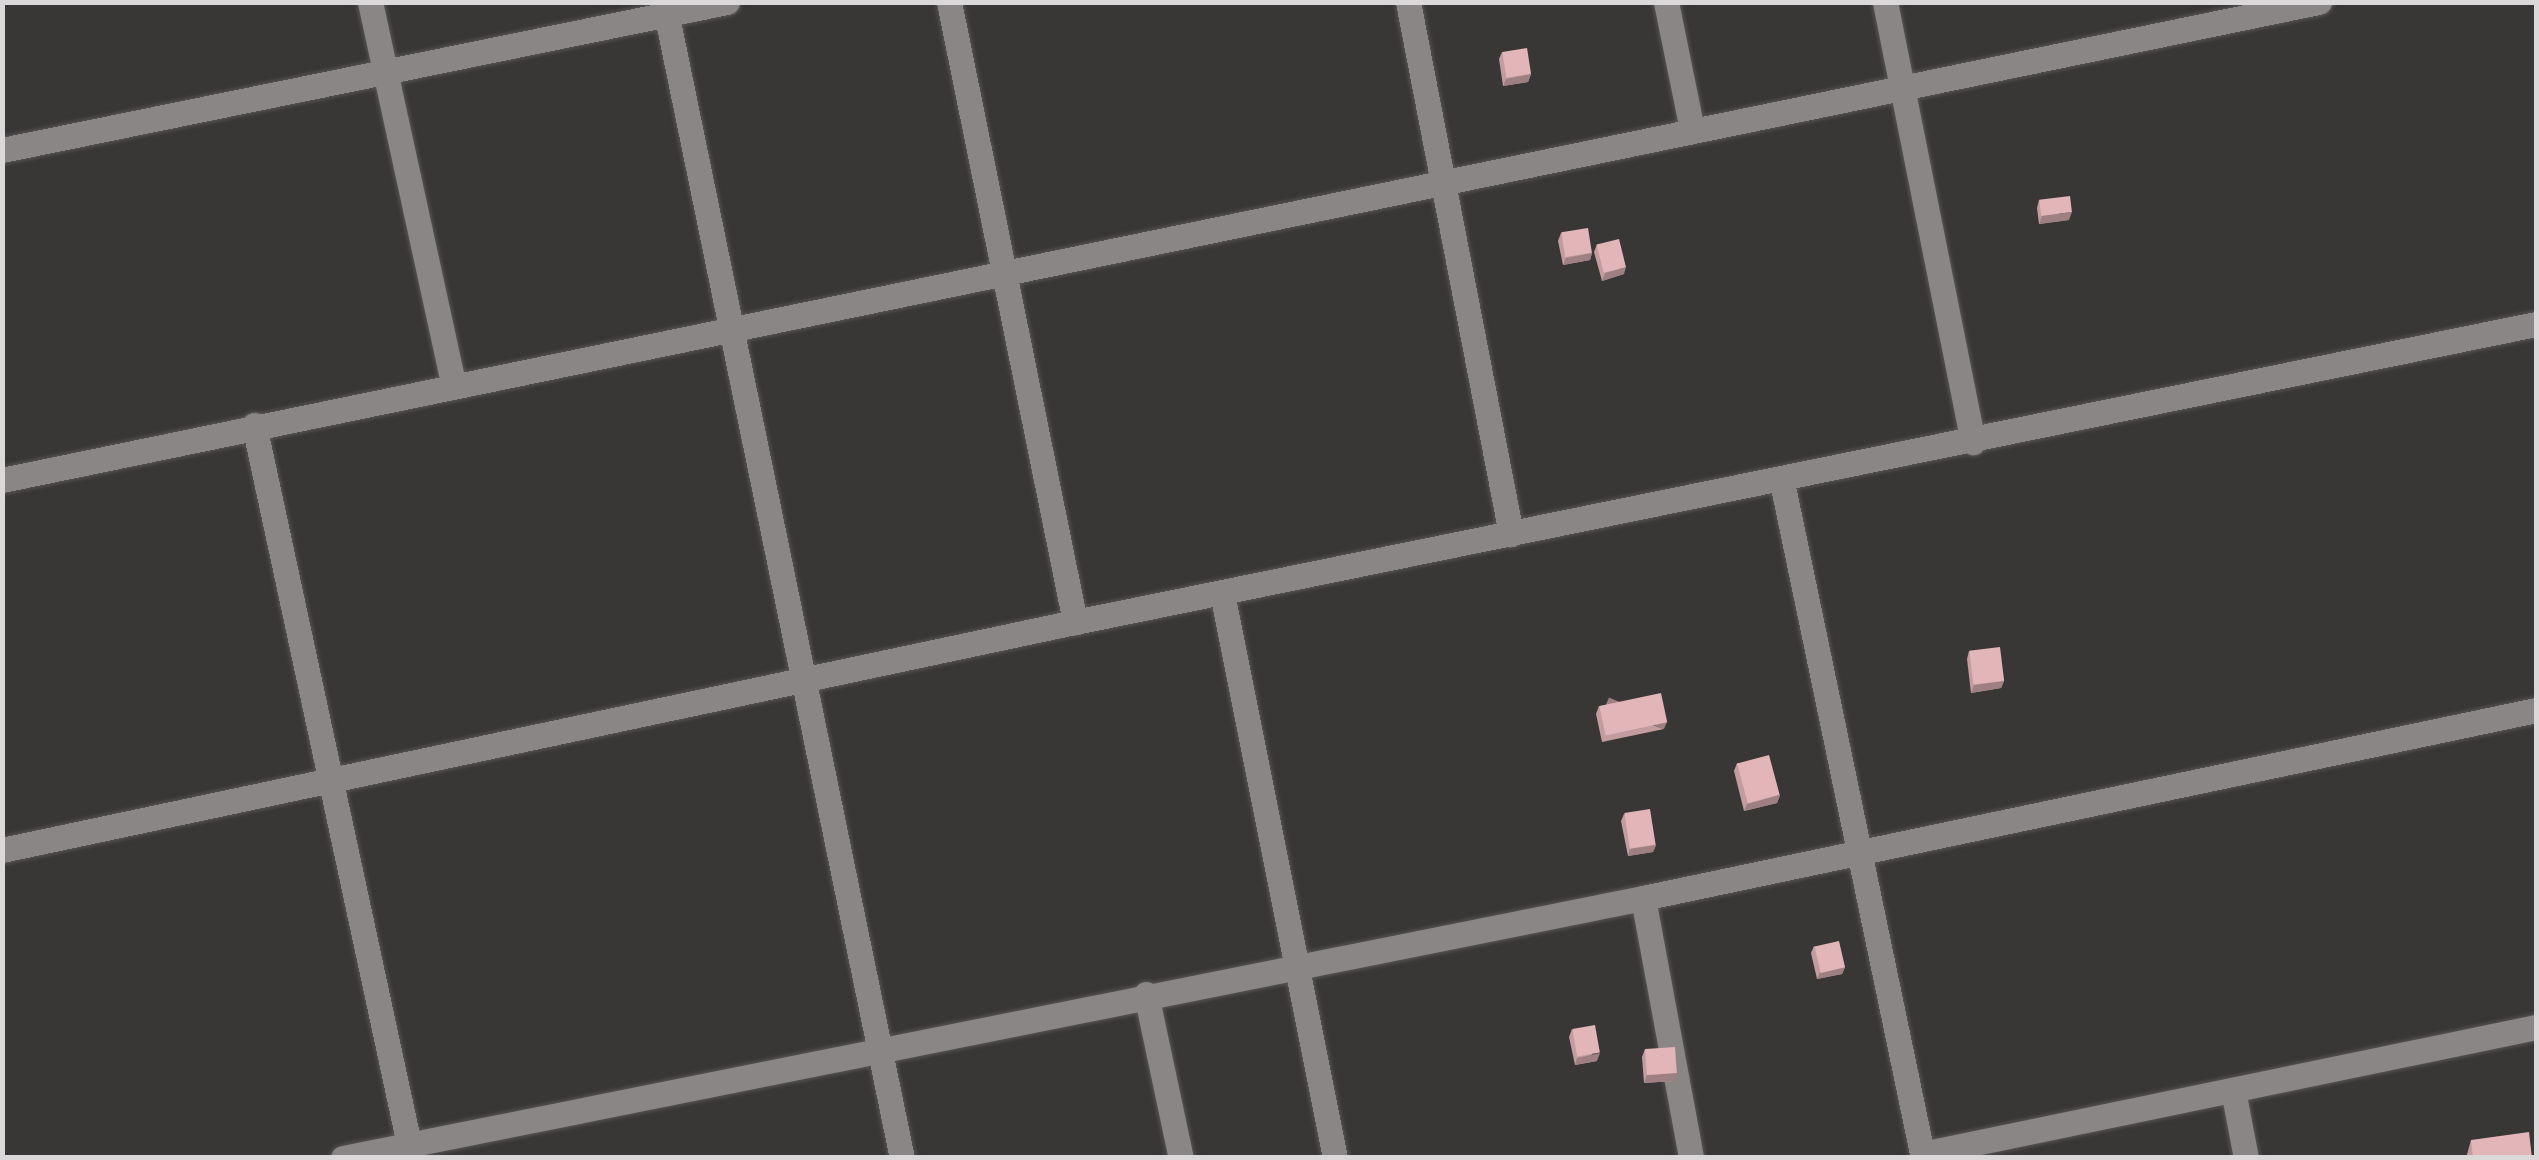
<!DOCTYPE html>
<style>
body{margin:0}
#map{position:relative;width:2539px;height:1160px;overflow:hidden;background:#393636;font-family:"Public Sans",sans-serif}
div>[style]{position:absolute}
[style*='--x']{left:calc(var(--x)*1px);top:calc(var(--y)*1px);width:calc(var(--w)*1px);rotate:calc(var(--a)*1deg)}
.roads{filter:drop-shadow(0 0 2px #585556) drop-shadow(0 0 2px #585556)}
.minor>*{height:25px;margin:-12.5px;padding:0 12.5px;transform-origin:12.5px;border-radius:12.5px;background:#8a8686}
.wall>*{inset:0;background:#c29c9f}
.shaded-wall>*{inset:0;background:#9e7f82;transform-origin:0 0}
.building>*{inset:0;background:#e2b5b9;transform-origin:0 0}
span{translate:-50% -50%;white-space:nowrap;text-align:center;line-height:1.15;-webkit-text-stroke:10px #2f2c2c;paint-order:stroke}
.frame{position:absolute;inset:0;border:5px solid #dad8d8;pointer-events:none}
</style>
<div id="map">
<div class="roads">
<div class="minor">
<i style="--x:370;--y:2;--w:390;--a:77.7"></i>
<i style="--x:664;--y:2;--w:1180;--a:78.37"></i>
<i style="--x:949;--y:2;--w:633;--a:78.51"></i>
<i style="--x:1408;--y:2;--w:542;--a:79.04"></i>
<i style="--x:1666;--y:2;--w:131;--a:78.5"></i>
<i style="--x:1885;--y:2;--w:449;--a:78.7"></i>
<i style="--x:2;--y:150;--w:740;--a:-11.54"></i>
<i style="--x:254;--y:425;--w:750;--a:77.84"></i>
<i style="--x:2;--y:480;--w:2366;--a:-11.66"></i>
<i style="--x:1782;--y:482;--w:691;--a:78.22"></i>
<i style="--x:1222;--y:593;--w:576;--a:78.69"></i>
<i style="--x:2;--y:850;--w:1097;--a:-12"></i>
<i style="--x:1075;--y:622;--w:1491;--a:-11.53"></i>
<i style="--x:1643;--y:898;--w:264;--a:79.5"></i>
<i style="--x:1146;--y:994;--w:168;--a:78"></i>
<i style="--x:2233;--y:1090;--w:69;--a:79.2"></i>
<i style="--x:1922;--y:1154;--w:627;--a:-11.69"></i>
<i style="--x:343;--y:1158;--w:1326;--a:-11.31"></i>
<i style="--x:1643;--y:898;--w:913;--a:-11.89"></i>
</div>
</div>
<div class="wall">
<i style="clip-path:polygon(1502px 52px,1531px 74px,1528px 82px,1503px 86px,1499px 59px)"></i>
<i style="clip-path:polygon(2039px 200px,2069px 220px,2039px 224px,2037px 208px)"></i>
<i style="clip-path:polygon(1561px 233px,1592px 253px,1590px 260px,1563px 265px,1558px 241px)"></i>
<i style="clip-path:polygon(1597px 244px,1624px 274px,1602px 281px,1594px 252px)"></i>
<i style="clip-path:polygon(1969px 651px,2004px 681px,2001px 688px,1971px 693px,1967px 659px)"></i>
<i style="clip-path:polygon(1599px 706px,1664px 729px,1602px 742px,1596px 714px)"></i>
<i style="clip-path:polygon(1737px 763px,1780px 795px,1777px 803px,1744px 811px,1734px 771px)"></i>
<i style="clip-path:polygon(1624px 814px,1656px 845px,1653px 852px,1628px 856px,1621px 821px)"></i>
<i style="clip-path:polygon(1814px 946px,1845px 967px,1842px 974px,1817px 979px,1811px 953px)"></i>
<i style="clip-path:polygon(1572px 1029px,1597px 1061px,1575px 1065px,1569px 1037px)"></i>
<i style="clip-path:polygon(1645px 1049px,1674px 1081px,1644px 1083px,1642px 1057px)"></i>
<i style="clip-path:polygon(2471px 1140px,2532px 1158px,2466px 1158px)"></i>
</div>
<div class="shaded-wall">
<i style="clip-path:polygon(1531px 74px,1528px 82px,1503px 86px,1506px 79px)"></i>
<i style="clip-path:polygon(2072px 212px,2069px 220px,2039px 224px,2042px 216px)"></i>
<i style="clip-path:polygon(1592px 253px,1590px 260px,1563px 265px,1566px 258px)"></i>
<i style="clip-path:polygon(1626px 267px,1624px 274px,1602px 281px,1605px 273px)"></i>
<i style="clip-path:polygon(2004px 681px,2001px 688px,1971px 693px,1974px 685px)"></i>
<i style="left:1667px;top:722px;width:8px;height:63px;rotate:113deg"></i>
<i style="clip-path:polygon(1780px 795px,1777px 803px,1744px 811px,1747px 804px)"></i>
<i style="clip-path:polygon(1656px 845px,1653px 852px,1628px 856px,1630px 849px)"></i>
<i style="clip-path:polygon(1845px 967px,1842px 974px,1817px 979px,1820px 972px)"></i>
<i style="clip-path:polygon(1600px 1053px,1597px 1061px,1575px 1065px,1577px 1058px)"></i>
<i style="clip-path:polygon(1677px 1073px,1674px 1081px,1644px 1083px,1647px 1075px)"></i>
</div>
<div class="building">
<i style="left:1527px;top:48px;width:26px;height:25px;rotate:81deg"></i>
<i style="left:2070px;top:196px;width:16px;height:31px;rotate:83deg"></i>
<i style="left:1588px;top:228px;width:25px;height:27px;rotate:81deg"></i>
<i style="left:1619px;top:239px;width:29px;height:23px;rotate:76deg"></i>
<i style="left:2000px;top:647px;width:34px;height:31px;rotate:83deg"></i>
<i style="left:1661px;top:693px;width:30px;height:63px;rotate:78deg"></i>
<i style="left:1769px;top:755px;width:41px;height:33px;rotate:75deg"></i>
<i style="left:1650px;top:809px;width:36px;height:26px;rotate:81deg"></i>
<i style="left:1839px;top:941px;width:27px;height:25px;rotate:77deg"></i>
<i style="left:1595px;top:1025px;width:28px;height:23px;rotate:80deg"></i>
<i style="left:1675px;top:1047px;width:26px;height:30px;rotate:86deg"></i>
<i style="clip-path:polygon(2529px 1132px,2532px 1158px,2473px 1158px,2471px 1140px)"></i>
</div>
<div class="frame"></div>
</div>
